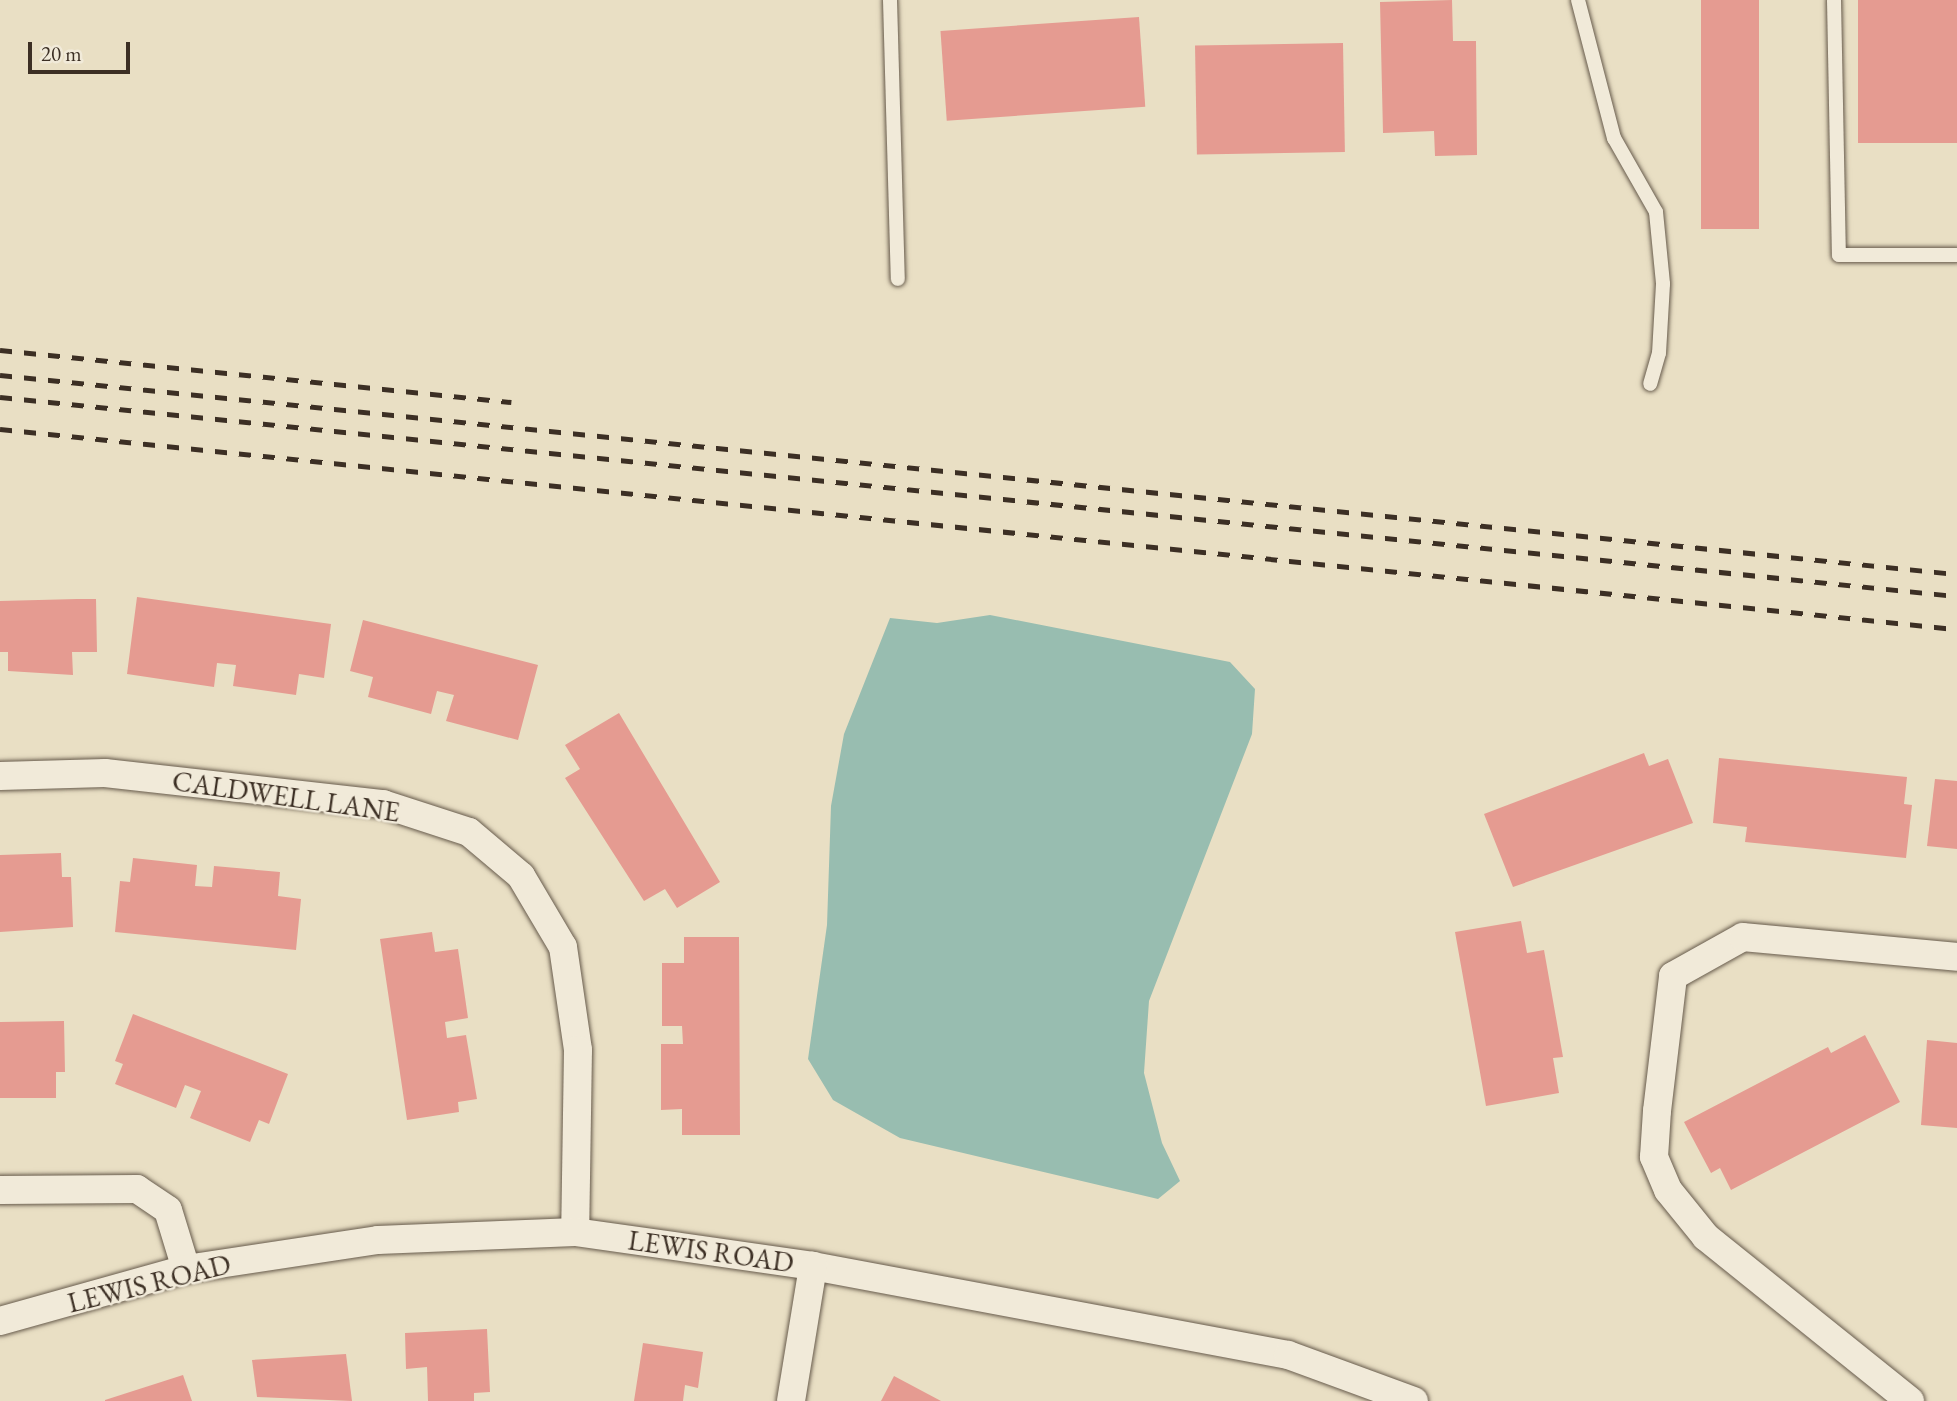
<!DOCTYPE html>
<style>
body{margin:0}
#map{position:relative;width:1957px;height:1401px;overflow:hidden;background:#e9dfc4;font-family:"EB Garamond",serif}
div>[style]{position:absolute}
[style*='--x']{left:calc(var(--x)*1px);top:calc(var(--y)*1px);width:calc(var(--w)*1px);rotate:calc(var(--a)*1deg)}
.water>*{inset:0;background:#98bdb0}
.building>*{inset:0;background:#e59b91;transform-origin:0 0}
.roads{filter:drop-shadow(0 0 2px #675b4c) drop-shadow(0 0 2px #675b4c)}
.lane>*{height:14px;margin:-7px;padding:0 7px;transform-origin:7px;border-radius:7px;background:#f1ead9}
.street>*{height:28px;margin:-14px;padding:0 14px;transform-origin:14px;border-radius:14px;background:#f1ead9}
.rail>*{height:5px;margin-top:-2.5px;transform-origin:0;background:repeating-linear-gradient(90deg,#3c2f24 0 12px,transparent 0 24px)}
span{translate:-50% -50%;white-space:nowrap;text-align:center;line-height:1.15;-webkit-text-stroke:5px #f1ead9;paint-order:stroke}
.street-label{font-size:28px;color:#3c2f24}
.scale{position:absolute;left:28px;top:42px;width:102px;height:32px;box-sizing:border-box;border:4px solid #3c2f24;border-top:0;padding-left:9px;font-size:21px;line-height:24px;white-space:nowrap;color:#3c2f24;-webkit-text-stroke:5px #f1ead9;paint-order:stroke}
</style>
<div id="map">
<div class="water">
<i style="clip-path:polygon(990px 615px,1230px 662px,1255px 689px,1252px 734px,1149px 1001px,1144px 1073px,1162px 1143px,1180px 1181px,1158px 1199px,900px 1138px,833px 1100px,808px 1059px,827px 925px,831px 806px,844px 734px,890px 618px,937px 623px)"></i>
</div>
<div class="building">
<i style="clip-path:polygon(1452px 0,1453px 41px,1476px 41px,1477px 155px,1435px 156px,1434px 131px,1383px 133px,1380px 2px)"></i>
<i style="left:1701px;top:0;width:58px;height:229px"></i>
<i style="left:1858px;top:0;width:99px;height:143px"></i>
<i style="left:1139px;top:17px;width:90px;height:199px;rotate:86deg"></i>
<i style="left:1343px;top:43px;width:109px;height:148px;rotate:89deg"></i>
<i style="clip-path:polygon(137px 597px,331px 624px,324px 678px,299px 674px,296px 695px,233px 686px,236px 665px,217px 663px,214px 687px,127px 674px)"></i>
<i style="clip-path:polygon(77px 599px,96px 599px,97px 652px,72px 652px,73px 675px,8px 671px,8px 652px,0 652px,0 601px)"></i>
<i style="clip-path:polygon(363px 620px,538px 665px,518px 740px,446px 721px,454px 695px,437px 691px,431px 714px,368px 697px,373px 677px,350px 671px)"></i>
<i style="clip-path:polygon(619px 713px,720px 882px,677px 908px,665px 889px,644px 901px,565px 778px,580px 769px,565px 745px)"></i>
<i style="clip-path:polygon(1644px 753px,1649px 766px,1668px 759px,1693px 823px,1513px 887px,1484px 814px)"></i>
<i style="clip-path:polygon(1719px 758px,1907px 777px,1904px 804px,1912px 805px,1906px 858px,1745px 842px,1747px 827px,1713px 823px)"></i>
<i style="clip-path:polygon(1935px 779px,1957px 781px,1957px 849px,1927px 846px)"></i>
<i style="clip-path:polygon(61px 853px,62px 877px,71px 877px,73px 927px,0 932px,0 855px)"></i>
<i style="clip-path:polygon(133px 858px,197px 865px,195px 886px,212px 887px,214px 866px,280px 872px,278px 896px,301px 899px,296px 950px,115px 932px,120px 881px,130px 882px)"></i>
<i style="clip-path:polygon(1521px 921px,1527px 953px,1544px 950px,1563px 1057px,1553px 1058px,1559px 1093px,1486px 1106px,1455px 932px)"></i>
<i style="clip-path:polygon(432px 932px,435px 952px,458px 949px,468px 1018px,445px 1022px,447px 1038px,466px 1035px,477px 1099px,458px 1102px,459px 1112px,407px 1120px,380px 939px)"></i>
<i style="clip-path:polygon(684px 937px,739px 937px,740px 1135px,682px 1135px,682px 1109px,661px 1110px,661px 1044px,683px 1044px,682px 1026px,662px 1026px,662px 963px,684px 963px)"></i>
<i style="clip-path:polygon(133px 1014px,288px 1074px,269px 1124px,259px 1120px,250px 1142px,190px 1118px,201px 1091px,185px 1085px,176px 1108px,115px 1084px,123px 1064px,115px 1061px)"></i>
<i style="clip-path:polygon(64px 1021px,65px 1072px,56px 1072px,56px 1098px,0 1098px,0 1022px)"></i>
<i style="clip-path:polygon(1865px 1035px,1900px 1102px,1731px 1190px,1720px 1168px,1711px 1173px,1684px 1122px,1828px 1047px,1831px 1053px)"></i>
<i style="clip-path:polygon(1927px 1040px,1957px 1043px,1957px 1128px,1921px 1125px)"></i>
<i style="clip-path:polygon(487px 1329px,490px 1392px,474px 1393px,474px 1401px,428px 1401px,427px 1367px,406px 1369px,405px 1333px)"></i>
<i style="clip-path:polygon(643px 1343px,703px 1352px,698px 1388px,685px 1385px,683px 1401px,634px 1401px)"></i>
<i style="clip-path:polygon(346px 1354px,352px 1401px,257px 1397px,252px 1360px)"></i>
<i style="clip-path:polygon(183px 1375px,192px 1401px,105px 1401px,105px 1400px)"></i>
<i style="clip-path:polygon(894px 1376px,941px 1401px,881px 1401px)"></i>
</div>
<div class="roads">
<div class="lane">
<i style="--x:890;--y:0;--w:279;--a:88.4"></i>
<i style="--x:1578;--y:0;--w:143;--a:75.4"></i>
<i style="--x:1614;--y:138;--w:85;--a:60.4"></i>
<i style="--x:1656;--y:212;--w:72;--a:84.4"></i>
<i style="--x:1663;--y:284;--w:69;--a:93.3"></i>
<i style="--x:1659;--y:353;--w:32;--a:106"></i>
<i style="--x:1834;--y:0;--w:255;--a:88.9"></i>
<i style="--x:1839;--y:255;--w:118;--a:0"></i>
</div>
<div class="street">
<i style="--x:0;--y:776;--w:105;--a:-1.6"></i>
<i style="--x:105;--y:773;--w:280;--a:6.4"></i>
<i style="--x:383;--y:804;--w:90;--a:18"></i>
<i style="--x:469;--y:832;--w:68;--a:40.2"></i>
<i style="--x:521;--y:876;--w:82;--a:59.4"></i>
<i style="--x:563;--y:947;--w:104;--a:81.7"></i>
<i style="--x:578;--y:1050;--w:182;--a:90.9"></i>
<i style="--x:0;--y:1190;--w:137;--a:-0.4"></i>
<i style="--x:137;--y:1189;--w:37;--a:34"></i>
<i style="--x:168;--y:1210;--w:62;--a:73"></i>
<i style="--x:0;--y:1321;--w:193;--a:-15.6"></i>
<i style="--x:186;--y:1269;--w:194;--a:-8.6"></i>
<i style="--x:378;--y:1240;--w:197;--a:-2.3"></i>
<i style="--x:575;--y:1232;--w:240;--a:8.1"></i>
<i style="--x:813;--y:1266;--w:483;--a:10.6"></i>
<i style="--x:1288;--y:1355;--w:134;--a:20.1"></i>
<i style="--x:791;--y:1401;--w:137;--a:-80.7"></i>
<i style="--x:1910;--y:1401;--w:262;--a:-141.2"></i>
<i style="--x:1706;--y:1237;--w:60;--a:-129"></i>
<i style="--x:1668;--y:1190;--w:36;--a:-113"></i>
<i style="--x:1654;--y:1157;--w:46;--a:-86.3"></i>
<i style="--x:1657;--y:1111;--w:136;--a:-83.2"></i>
<i style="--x:1673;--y:976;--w:80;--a:-29.1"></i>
<i style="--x:1743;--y:937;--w:215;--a:5.3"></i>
</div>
</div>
<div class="rail">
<i style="--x:0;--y:350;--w:514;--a:5.81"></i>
<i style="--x:0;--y:375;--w:1967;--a:5.81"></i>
<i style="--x:0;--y:397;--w:1967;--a:5.81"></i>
<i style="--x:0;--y:429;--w:1967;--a:5.84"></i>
</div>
<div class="street-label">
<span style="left:286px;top:796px;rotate:8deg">CALDWELL LANE</span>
<span style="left:711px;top:1251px;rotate:8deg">LEWIS ROAD</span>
<span style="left:149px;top:1283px;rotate:-14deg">LEWIS ROAD</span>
</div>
<div class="scale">20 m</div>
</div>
